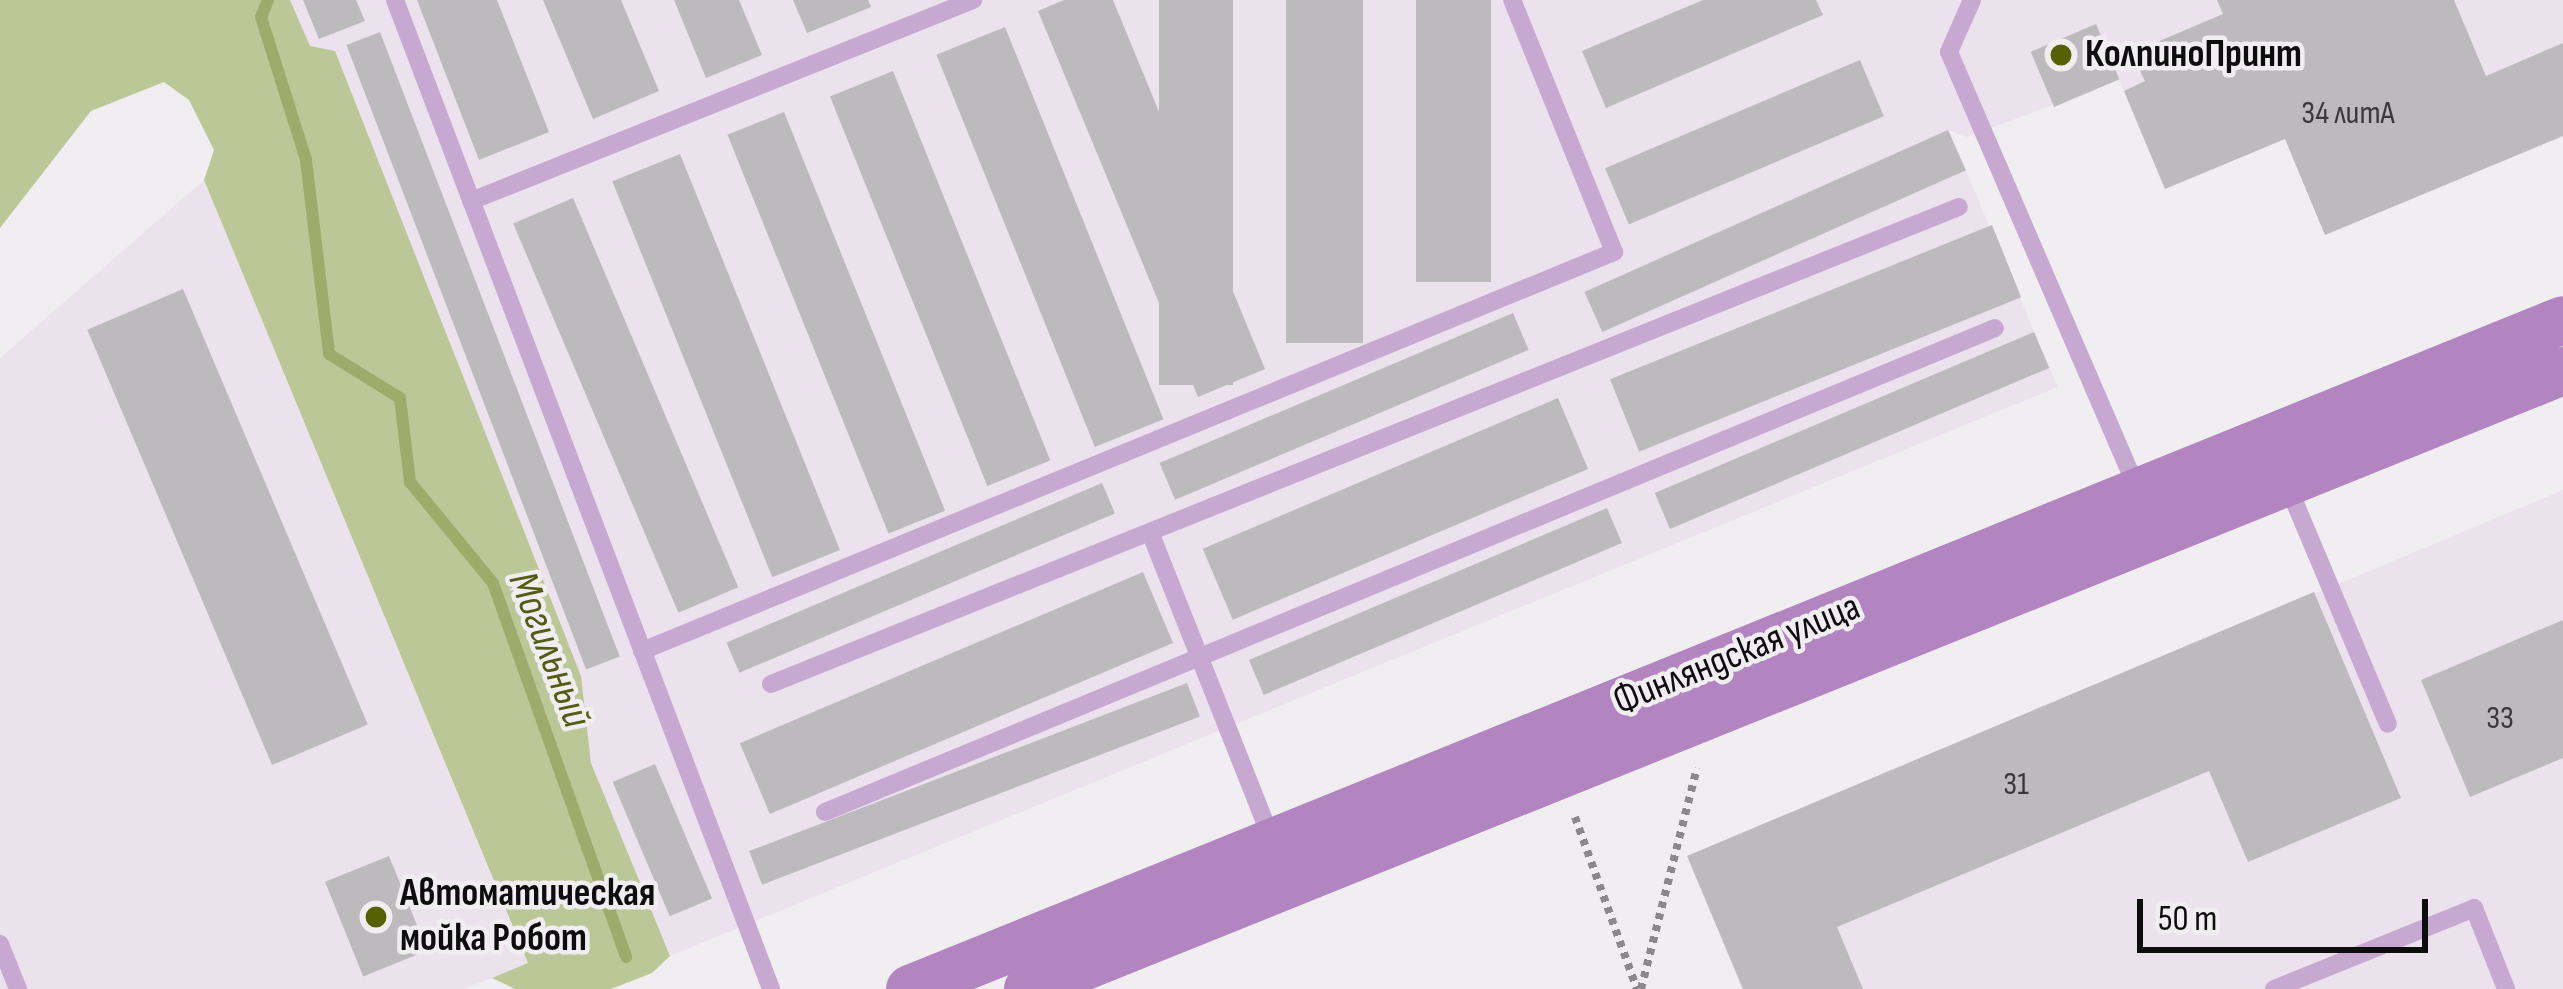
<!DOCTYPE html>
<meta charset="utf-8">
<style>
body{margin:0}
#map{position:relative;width:2563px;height:989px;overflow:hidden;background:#f1eef2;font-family:"Sofia Sans Condensed",sans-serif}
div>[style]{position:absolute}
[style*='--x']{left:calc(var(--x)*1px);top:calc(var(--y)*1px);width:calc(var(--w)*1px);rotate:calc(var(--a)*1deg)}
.built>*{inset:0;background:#ebe2ed}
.green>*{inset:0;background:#bcc797}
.stream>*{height:12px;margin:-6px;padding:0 6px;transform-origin:6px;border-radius:6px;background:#9eab6b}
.building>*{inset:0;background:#bdbabe;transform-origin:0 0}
.path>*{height:8px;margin-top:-4px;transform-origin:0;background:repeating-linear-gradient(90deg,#8b888b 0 6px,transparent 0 12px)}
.lane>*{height:18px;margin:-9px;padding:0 9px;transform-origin:9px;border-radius:9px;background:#c7a8d1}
.secondary>*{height:48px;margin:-24px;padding:0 24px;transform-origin:24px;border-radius:24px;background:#b284c0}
.dots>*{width:33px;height:33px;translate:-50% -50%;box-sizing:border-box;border:6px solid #f1eef2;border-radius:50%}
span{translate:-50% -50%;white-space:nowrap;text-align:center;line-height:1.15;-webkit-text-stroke:9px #f1eef2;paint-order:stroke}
.number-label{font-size:33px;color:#3a383a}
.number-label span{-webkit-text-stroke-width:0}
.poi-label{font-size:39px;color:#0e0d0e;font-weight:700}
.left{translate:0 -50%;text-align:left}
.street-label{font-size:39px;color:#0e0d0e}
.water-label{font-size:42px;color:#515c14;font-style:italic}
.scale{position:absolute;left:2137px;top:899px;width:291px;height:54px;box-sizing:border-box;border:6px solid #0e0d0e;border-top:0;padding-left:15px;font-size:36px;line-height:42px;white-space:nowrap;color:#0e0d0e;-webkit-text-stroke:9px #f1eef2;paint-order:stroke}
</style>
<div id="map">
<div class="built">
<i style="clip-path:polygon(290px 0,2563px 0,2563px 136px,2325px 235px,2285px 139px,2165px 189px,2119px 80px,1967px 137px,1949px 131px,2058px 387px,670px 956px,591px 763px,581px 676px)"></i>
<i style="clip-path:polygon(204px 180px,528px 964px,463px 989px,0 989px,0 358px)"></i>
<i style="clip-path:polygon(2563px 490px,2563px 989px,1742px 989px,1687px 856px)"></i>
</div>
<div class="green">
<i style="clip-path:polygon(0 0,290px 0,310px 46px,335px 51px,581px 676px,591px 763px,670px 956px,652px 973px,611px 989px,515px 989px,492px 978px,528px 963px,204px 180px,214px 150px,189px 100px,164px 82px,91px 111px,0 228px)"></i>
</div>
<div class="stream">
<i style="--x:268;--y:0;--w:18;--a:112"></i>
<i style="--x:261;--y:17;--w:150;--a:72.5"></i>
<i style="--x:306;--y:160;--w:195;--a:83.2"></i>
<i style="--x:329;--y:354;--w:84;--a:31.8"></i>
<i style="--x:400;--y:398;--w:85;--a:83.2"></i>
<i style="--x:410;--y:482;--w:131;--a:50.6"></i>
<i style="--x:493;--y:583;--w:397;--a:70.4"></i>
</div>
<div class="building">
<i style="clip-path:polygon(303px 0,356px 0,365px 21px,319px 39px)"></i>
<i style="clip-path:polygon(417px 0,497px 0,549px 132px,479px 160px)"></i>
<i style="clip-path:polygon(543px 0,621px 0,659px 91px,593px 119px)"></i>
<i style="clip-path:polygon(674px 0,739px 0,762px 55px,706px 78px)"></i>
<i style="clip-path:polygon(793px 0,868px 0,871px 7px,807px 33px)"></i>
<i style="clip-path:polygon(1064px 0,1113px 0,1265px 369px,1198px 397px,1038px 11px)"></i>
<i style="left:1159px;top:0;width:74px;height:385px"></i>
<i style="left:1286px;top:0;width:77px;height:343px"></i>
<i style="left:1416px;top:0;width:75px;height:282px"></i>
<i style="clip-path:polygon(1703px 0,1816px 0,1823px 15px,1606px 108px,1582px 51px)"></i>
<i style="clip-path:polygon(2217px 0,2454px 0,2486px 76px,2563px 43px,2563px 136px,2325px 235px,2285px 139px,2165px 189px,2124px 91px,2145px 81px,2131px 53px,2223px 14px)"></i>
<i style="left:2096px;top:24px;width:60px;height:71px;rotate:67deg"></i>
<i style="left:1005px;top:27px;width:423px;height:74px;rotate:68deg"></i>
<i style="left:380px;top:32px;width:669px;height:36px;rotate:69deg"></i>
<i style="left:1860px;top:60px;width:61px;height:277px;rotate:67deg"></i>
<i style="left:893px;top:71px;width:420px;height:68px;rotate:68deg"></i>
<i style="left:784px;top:112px;width:430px;height:61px;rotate:68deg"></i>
<i style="left:1948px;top:130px;width:44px;height:398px;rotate:66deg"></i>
<i style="left:680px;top:154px;width:427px;height:73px;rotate:68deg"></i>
<i style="left:573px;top:198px;width:423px;height:65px;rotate:67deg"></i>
<i style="left:1992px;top:225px;width:78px;height:412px;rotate:68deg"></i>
<i style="left:183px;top:289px;width:473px;height:104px;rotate:67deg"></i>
<i style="left:1513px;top:313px;width:40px;height:384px;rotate:67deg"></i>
<i style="left:2034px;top:332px;width:39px;height:412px;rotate:67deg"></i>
<i style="left:1558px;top:398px;width:77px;height:386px;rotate:67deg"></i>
<i style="left:1102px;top:483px;width:33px;height:408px;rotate:67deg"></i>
<i style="left:1607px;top:508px;width:38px;height:389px;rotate:67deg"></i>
<i style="left:1143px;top:572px;width:77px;height:438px;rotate:67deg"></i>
<i style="clip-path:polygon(2314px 592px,2401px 798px,2248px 862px,2209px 771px,1837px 927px,1863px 989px,1743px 989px,1687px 856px)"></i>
<i style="clip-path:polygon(2563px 620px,2563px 758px,2470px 797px,2421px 680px)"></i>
<i style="left:1187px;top:683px;width:36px;height:469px;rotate:69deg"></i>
<i style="left:655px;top:764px;width:146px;height:46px;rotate:67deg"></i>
<i style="left:389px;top:856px;width:102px;height:69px;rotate:68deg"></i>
</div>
<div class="path">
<i style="--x:1575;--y:817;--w:183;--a:70.2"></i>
<i style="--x:1641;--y:989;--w:228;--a:-75.8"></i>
</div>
<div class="lane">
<i style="--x:395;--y:0;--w:1058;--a:69.18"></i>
<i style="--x:1972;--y:0;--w:57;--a:113.9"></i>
<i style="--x:1949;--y:52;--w:478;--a:66.7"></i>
<i style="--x:471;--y:201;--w:541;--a:-21.82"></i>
<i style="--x:2287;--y:484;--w:260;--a:67.2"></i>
<i style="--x:1150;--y:532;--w:334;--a:68.4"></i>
<i style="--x:642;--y:651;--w:1051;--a:-22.32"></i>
<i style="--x:1614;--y:252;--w:272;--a:-112"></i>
<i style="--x:771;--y:684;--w:1280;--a:-21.88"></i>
<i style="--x:825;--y:812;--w:1266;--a:-22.47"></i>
<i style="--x:0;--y:944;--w:48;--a:68.2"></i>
<i style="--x:2274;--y:989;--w:216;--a:-22"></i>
<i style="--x:2474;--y:908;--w:87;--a:68.4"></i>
</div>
<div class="secondary">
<i style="--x:910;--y:989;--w:1783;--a:-22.03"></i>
<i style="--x:1028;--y:989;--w:1655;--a:-21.93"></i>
</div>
<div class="dots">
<i style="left:2061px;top:55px;background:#556102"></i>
<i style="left:376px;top:917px;background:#556102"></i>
</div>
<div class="number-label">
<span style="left:2348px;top:114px">34 литА</span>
<span style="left:2500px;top:719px">33</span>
<span style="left:2016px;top:785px">31</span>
</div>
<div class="poi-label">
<span class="left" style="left:2085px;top:55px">КолпиноПринт</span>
<span class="left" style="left:400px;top:917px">Автоматическая<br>мойка Робот</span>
</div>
<div class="street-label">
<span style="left:1737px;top:655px;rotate:-22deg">Финляндская улица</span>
</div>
<div class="water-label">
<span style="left:549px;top:650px;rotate:69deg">Могильный</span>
</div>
<div class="scale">50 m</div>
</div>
